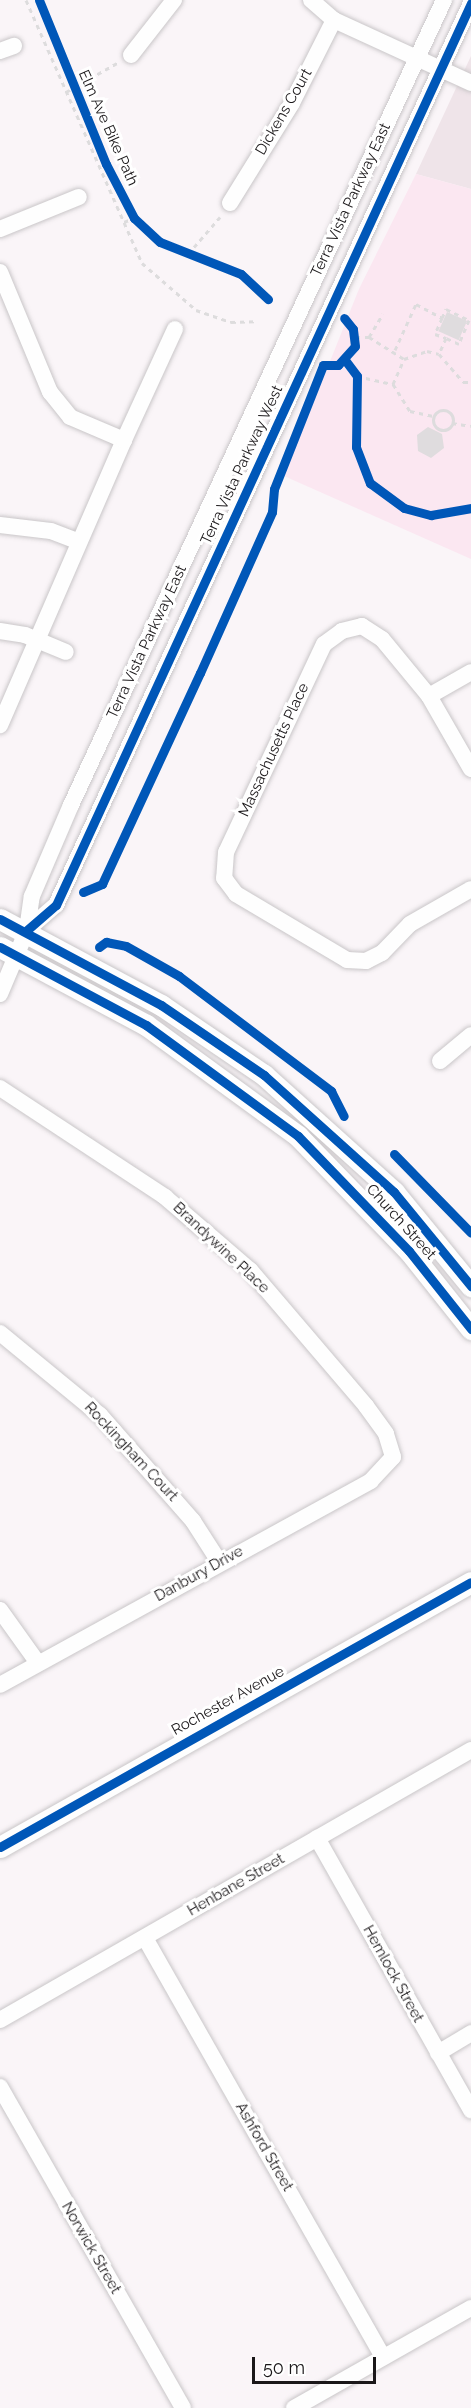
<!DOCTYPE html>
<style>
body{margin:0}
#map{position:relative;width:471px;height:2408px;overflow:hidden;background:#faf5f8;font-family:Raleway,sans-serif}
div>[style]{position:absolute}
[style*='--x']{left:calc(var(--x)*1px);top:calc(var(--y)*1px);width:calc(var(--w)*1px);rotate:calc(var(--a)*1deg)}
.built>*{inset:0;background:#efe4e9}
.green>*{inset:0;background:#fbe7f1}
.building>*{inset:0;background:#dfdcde;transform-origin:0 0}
.path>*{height:3px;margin-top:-1.5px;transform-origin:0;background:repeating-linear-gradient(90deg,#dddcdd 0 4.5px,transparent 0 9px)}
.path>.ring{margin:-1.5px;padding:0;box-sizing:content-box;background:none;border:3px solid #dddcdd;border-radius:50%}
.roads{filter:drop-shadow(0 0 2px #c9c6c8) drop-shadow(0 0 2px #c9c6c8)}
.minor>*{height:16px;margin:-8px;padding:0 8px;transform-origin:8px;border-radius:8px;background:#fefefe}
.major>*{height:21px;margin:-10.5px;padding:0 10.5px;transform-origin:10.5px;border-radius:10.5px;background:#fefefe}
.cycleway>*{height:9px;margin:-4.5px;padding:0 4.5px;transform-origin:4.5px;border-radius:4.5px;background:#0057b8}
span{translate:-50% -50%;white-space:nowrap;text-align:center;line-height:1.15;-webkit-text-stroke:6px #fff;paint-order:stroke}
.street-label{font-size:15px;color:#1a1719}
.scale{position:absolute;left:252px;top:2357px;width:124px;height:27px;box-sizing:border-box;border:3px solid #1a1719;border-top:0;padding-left:8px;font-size:18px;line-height:21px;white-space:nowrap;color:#1a1719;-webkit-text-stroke:4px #fff;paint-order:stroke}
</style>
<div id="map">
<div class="built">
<i style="clip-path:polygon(471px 56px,471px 189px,416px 174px)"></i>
</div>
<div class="green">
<i style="clip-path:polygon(416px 174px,471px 189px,471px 559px,284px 476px,359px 289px)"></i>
</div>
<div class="building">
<i style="left:447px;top:312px;width:22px;height:21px;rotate:24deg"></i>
<i style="clip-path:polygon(428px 427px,442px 434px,444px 448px,431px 458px,418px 451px,417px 435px)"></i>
</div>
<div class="path">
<i style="--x:26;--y:0;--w:287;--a:66.2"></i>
<i style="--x:142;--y:263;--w:72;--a:41"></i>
<i style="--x:196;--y:310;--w:37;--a:19"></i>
<i style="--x:231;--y:322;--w:25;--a:-2"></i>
<i style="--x:66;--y:92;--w:59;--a:-29.6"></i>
<i style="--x:124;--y:222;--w:11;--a:-22"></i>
<i style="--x:188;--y:254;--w:49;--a:-49.1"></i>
<i style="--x:442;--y:318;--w:10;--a:-66"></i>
<i style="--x:446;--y:309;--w:25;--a:26"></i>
<i style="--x:469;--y:320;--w:26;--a:113"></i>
<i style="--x:459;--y:344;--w:14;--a:-155"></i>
<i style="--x:356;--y:337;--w:13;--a:0"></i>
<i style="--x:369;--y:337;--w:41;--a:32.2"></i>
<i style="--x:404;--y:359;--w:24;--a:-19"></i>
<i style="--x:427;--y:351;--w:12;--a:14"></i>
<i style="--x:439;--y:354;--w:37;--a:49"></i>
<i style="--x:463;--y:382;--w:8;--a:0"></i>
<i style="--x:369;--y:337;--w:27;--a:-59"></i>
<i style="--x:395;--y:350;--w:51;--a:-65.5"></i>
<i style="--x:416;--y:304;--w:30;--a:28"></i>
<i style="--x:442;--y:318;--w:17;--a:114"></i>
<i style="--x:435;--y:334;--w:12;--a:20"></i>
<i style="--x:446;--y:338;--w:17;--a:114"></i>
<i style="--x:357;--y:376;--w:37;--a:13"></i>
<i style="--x:393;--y:384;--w:32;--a:58"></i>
<i style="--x:410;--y:411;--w:25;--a:12"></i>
<i style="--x:393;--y:384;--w:27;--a:-66"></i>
<i class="ring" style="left:433px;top:410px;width:17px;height:17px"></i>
<i style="--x:452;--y:423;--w:19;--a:9"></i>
</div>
<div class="roads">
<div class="minor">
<i style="--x:311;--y:0;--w:30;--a:41"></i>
<i style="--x:334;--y:20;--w:151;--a:24.7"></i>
<i style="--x:0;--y:51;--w:15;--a:-20"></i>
<i style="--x:131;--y:55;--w:70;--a:-52"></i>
<i style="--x:230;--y:203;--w:118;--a:-58.2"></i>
<i style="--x:292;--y:103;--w:93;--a:-63.2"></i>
<i style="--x:0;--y:229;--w:85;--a:-22.1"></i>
<i style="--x:0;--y:272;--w:130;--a:67.4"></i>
<i style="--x:50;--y:392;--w:32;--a:51"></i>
<i style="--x:70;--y:417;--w:59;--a:23.1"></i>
<i style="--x:124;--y:440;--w:311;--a:113.5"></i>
<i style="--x:124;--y:440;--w:122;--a:-65.3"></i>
<i style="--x:0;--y:525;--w:51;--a:6.7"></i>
<i style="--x:51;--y:531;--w:30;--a:21"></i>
<i style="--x:0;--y:631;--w:25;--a:9"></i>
<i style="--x:25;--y:635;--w:44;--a:22.5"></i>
<i style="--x:429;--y:696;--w:48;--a:-29.7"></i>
<i style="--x:471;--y:769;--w:84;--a:-119.9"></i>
<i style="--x:429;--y:696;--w:74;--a:-129.5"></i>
<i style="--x:382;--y:639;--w:24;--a:-147"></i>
<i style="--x:362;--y:626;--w:21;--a:166"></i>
<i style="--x:342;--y:631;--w:22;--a:144"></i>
<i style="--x:324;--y:644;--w:230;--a:115.2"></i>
<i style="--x:226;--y:852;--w:26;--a:94"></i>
<i style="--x:224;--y:878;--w:20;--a:53"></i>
<i style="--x:236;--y:894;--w:129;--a:30.7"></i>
<i style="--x:347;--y:960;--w:19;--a:3"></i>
<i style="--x:366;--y:961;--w:18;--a:-27"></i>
<i style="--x:382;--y:953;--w:40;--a:-46"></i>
<i style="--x:410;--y:924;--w:70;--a:-29.8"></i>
<i style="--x:27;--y:930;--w:38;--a:-41"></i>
<i style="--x:56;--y:905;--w:993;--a:-65.29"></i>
<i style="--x:0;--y:994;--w:69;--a:-67.1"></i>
<i style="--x:27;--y:930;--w:34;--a:-82"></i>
<i style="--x:32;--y:896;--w:99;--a:-66.8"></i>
<i style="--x:71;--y:805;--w:887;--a:-65.14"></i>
<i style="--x:440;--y:1061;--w:40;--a:-40"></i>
<i style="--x:0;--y:1088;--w:198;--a:33.4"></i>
<i style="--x:165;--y:1197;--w:112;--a:40.7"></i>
<i style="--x:250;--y:1270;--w:179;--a:49.5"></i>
<i style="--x:366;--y:1406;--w:34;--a:54"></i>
<i style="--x:386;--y:1434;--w:24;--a:73"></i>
<i style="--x:393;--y:1457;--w:33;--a:133"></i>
<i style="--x:371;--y:1481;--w:423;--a:151.2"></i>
<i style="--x:0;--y:1333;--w:129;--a:39.4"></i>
<i style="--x:100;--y:1415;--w:141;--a:48.7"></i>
<i style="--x:193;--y:1521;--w:50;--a:57.3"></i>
<i style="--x:0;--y:1610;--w:65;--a:54.4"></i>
<i style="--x:317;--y:1838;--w:313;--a:60.5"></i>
<i style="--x:145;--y:1938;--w:482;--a:60.4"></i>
<i style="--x:0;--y:2020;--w:543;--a:-29.82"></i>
<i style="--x:438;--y:2053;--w:39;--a:-31"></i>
<i style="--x:0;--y:2087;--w:369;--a:60.3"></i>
<i style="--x:294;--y:2408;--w:203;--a:-29.5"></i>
</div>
<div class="major">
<i style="--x:0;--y:919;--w:183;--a:28.1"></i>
<i style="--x:161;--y:1005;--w:125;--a:34.2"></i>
<i style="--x:264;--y:1075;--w:175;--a:42"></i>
<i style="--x:394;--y:1192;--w:122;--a:50.7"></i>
<i style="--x:0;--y:947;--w:166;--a:28.1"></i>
<i style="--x:146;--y:1025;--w:188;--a:36.1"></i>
<i style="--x:298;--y:1136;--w:160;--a:46"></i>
<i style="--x:409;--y:1251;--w:100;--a:51.5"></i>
<i style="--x:0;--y:1847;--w:540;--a:-29.36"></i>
</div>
</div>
<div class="cycleway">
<i style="--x:39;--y:0;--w:177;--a:67.8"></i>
<i style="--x:106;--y:164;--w:61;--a:62.6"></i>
<i style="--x:134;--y:218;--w:35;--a:43"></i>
<i style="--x:160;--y:242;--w:87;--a:21.6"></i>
<i style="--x:241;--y:274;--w:37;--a:43"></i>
<i style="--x:345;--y:360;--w:20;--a:53"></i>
<i style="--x:357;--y:376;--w:71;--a:90.8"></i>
<i style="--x:356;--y:447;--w:39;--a:69"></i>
<i style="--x:370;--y:483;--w:42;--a:36.3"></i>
<i style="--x:404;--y:508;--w:28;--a:15"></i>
<i style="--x:431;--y:515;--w:41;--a:-9.9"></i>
<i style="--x:83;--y:892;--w:21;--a:-23"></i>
<i style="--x:102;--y:884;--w:233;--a:-65.1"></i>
<i style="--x:200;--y:673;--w:176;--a:-65.9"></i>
<i style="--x:272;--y:512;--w:23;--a:-85"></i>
<i style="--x:274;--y:489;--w:133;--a:-68.4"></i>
<i style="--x:323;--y:365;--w:15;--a:0"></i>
<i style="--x:338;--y:365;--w:25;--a:-48"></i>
<i style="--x:355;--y:346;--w:17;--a:-97"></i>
<i style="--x:353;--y:329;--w:14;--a:-129"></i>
<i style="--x:0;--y:919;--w:183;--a:28.1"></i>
<i style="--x:161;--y:1005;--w:125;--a:34.2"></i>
<i style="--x:264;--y:1075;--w:175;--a:42"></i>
<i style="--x:394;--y:1192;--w:122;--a:50.7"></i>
<i style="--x:27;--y:930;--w:38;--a:-41"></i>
<i style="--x:56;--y:905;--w:993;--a:-65.29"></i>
<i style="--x:0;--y:947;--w:166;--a:28.1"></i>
<i style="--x:146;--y:1025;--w:188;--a:36.1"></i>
<i style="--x:298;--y:1136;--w:160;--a:46"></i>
<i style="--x:409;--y:1251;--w:100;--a:51.5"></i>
<i style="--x:99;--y:947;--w:9;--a:-36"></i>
<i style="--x:106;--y:942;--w:20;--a:11"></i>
<i style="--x:126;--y:946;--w:61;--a:29.5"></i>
<i style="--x:179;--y:976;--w:191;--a:37.1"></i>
<i style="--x:331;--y:1091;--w:28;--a:63"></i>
<i style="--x:394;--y:1154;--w:110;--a:45.7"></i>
<i style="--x:0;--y:1847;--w:540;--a:-29.36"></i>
</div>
<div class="street-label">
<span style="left:284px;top:112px;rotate:-60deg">Dickens Court</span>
<span style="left:108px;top:128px;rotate:66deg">Elm Ave Bike Path</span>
<span style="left:351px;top:200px;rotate:-65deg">Terra Vista Parkway East</span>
<span style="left:242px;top:465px;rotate:-65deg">Terra Vista Parkway West</span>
<span style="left:147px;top:642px;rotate:-65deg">Terra Vista Parkway East</span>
<span style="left:274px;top:750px;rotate:-65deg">Massachusetts Place</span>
<span style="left:401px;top:1222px;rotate:48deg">Church Street</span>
<span style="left:221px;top:1248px;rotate:43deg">Brandywine Place</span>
<span style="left:131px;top:1452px;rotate:47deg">Rockingham Court</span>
<span style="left:199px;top:1574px;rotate:-29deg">Danbury Drive</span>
<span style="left:228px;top:1701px;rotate:-29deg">Rochester Avenue</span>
<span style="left:236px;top:1885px;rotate:-30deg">Henbane Street</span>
<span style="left:393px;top:1974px;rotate:61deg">Hemlock Street</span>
<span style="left:264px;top:2147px;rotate:60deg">Ashford Street</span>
<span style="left:91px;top:2248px;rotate:60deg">Norwick Street</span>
</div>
<div class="scale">50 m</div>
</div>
